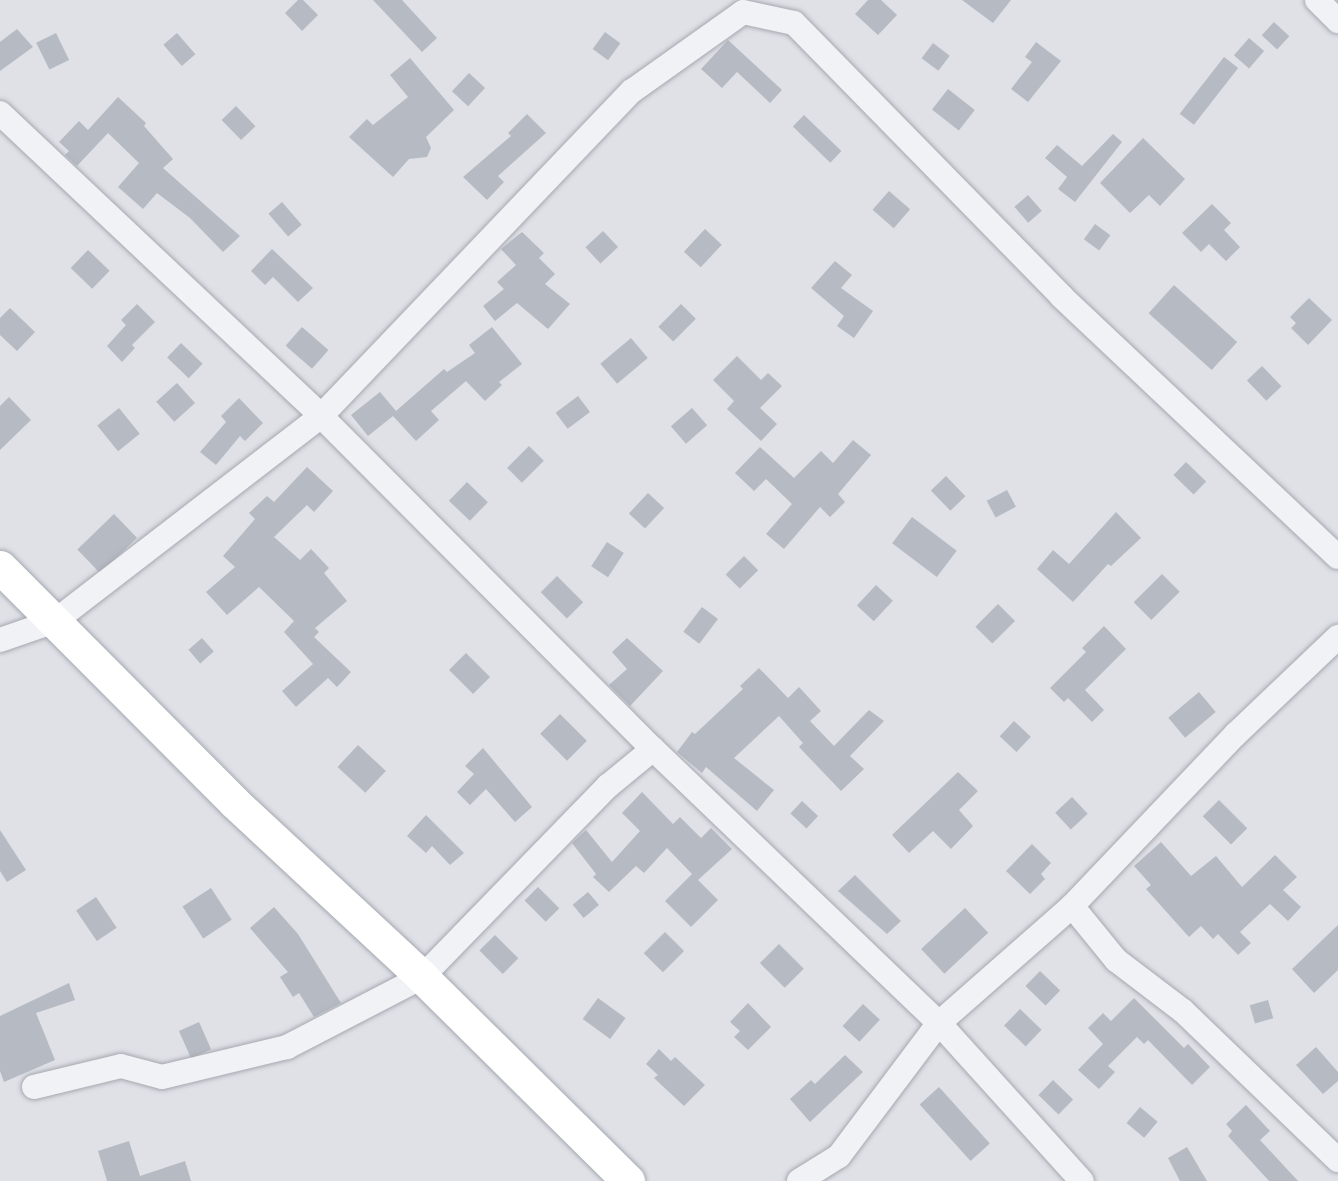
<!DOCTYPE html>
<style>
body{margin:0}
#map{position:relative;width:1338px;height:1181px;overflow:hidden;background:#dfe1e7;font-family:Roboto,sans-serif}
div>[style]{position:absolute}
[style*='--x']{left:calc(var(--x)*1px);top:calc(var(--y)*1px);width:calc(var(--w)*1px);rotate:calc(var(--a)*1deg)}
.building>*{inset:0;background:#b6bac3;transform-origin:0 0}
.roads{filter:drop-shadow(0 0 2px #a5a8b0) drop-shadow(0 0 2px #a5a8b0)}
.street>*{height:24px;margin:-12px;padding:0 12px;transform-origin:12px;border-radius:12px;background:#f1f2f5}
.secondary>*{height:33px;margin:-16.5px;padding:0 16.5px;transform-origin:16.5px;border-radius:16.5px;background:#fff}
span{translate:-50% -50%;white-space:nowrap;text-align:center;line-height:1.15;-webkit-text-stroke:4.5px #eef0f4;paint-order:stroke}
</style>
<div id="map">
<div class="building">
<i style="clip-path:polygon(298px 0,303px 0,318px 15px,302px 31px,285px 13px)"></i>
<i style="clip-path:polygon(373px 0,402px 0,437px 38px,422px 52px)"></i>
<i style="clip-path:polygon(868px 0,881px 0,897px 15px,878px 35px,855px 14px)"></i>
<i style="clip-path:polygon(962px 0,1011px 0,993px 23px)"></i>
<i style="left:1274px;top:22px;width:21px;height:18px;rotate:43deg"></i>
<i style="clip-path:polygon(17px 29px,33px 47px,0 71px,0 42px)"></i>
<i style="left:605px;top:32px;width:19px;height:21px;rotate:36deg"></i>
<i style="left:56px;top:33px;width:30px;height:22px;rotate:64deg"></i>
<i style="left:177px;top:33px;width:28px;height:18px;rotate:49deg"></i>
<i style="left:1249px;top:38px;width:20px;height:23px;rotate:41deg"></i>
<i style="clip-path:polygon(728px 40px,782px 90px,770px 103px,737px 72px,722px 88px,701px 69px)"></i>
<i style="clip-path:polygon(1036px 42px,1061px 61px,1028px 102px,1011px 89px,1032px 62px,1025px 57px)"></i>
<i style="left:933px;top:43px;width:21px;height:19px;rotate:37deg"></i>
<i style="left:1224px;top:57px;width:18px;height:72px;rotate:38deg"></i>
<i style="clip-path:polygon(410px 58px,454px 110px,426px 137px,431px 148px,427px 157px,409px 159px,393px 177px,349px 137px,367px 119px,373px 125px,408px 97px,390px 75px)"></i>
<i style="left:469px;top:73px;width:22px;height:25px;rotate:43deg"></i>
<i style="left:948px;top:89px;width:34px;height:26px;rotate:38deg"></i>
<i style="clip-path:polygon(118px 97px,146px 123px,144px 126px,173px 159px,163px 168px,240px 236px,223px 252px,190px 218px,157px 193px,143px 209px,118px 187px,139px 163px,108px 133px,77px 166px,65px 155px,69px 151px,59px 142px,79px 121px,88px 130px)"></i>
<i style="left:236px;top:106px;width:28px;height:20px;rotate:46deg"></i>
<i style="clip-path:polygon(527px 114px,546px 133px,498px 176px,504px 182px,487px 200px,463px 177px,511px 136px,508px 133px)"></i>
<i style="left:804px;top:115px;width:52px;height:16px;rotate:44deg"></i>
<i style="clip-path:polygon(1113px 134px,1122px 142px,1075px 202px,1058px 189px,1067px 177px,1045px 158px,1057px 145px,1082px 166px)"></i>
<i style="clip-path:polygon(1143px 138px,1185px 179px,1160px 206px,1149px 195px,1130px 213px,1100px 183px)"></i>
<i style="left:889px;top:191px;width:28px;height:25px;rotate:41deg"></i>
<i style="left:1028px;top:195px;width:21px;height:18px;rotate:49deg"></i>
<i style="left:282px;top:202px;width:30px;height:18px;rotate:49deg"></i>
<i style="clip-path:polygon(1212px 204px,1231px 223px,1224px 230px,1240px 247px,1226px 261px,1209px 244px,1201px 252px,1182px 233px)"></i>
<i style="left:1095px;top:224px;width:19px;height:19px;rotate:36deg"></i>
<i style="left:705px;top:229px;width:23px;height:31px;rotate:43deg"></i>
<i style="left:603px;top:231px;width:22px;height:24px;rotate:47deg"></i>
<i style="clip-path:polygon(522px 232px,544px 253px,539px 258px,555px 274px,545px 284px,570px 304px,548px 329px,517px 303px,495px 321px,483px 306px,504px 289px,497px 282px,516px 265px,501px 249px)"></i>
<i style="clip-path:polygon(272px 249px,313px 288px,298px 302px,273px 277px,265px 285px,251px 271px)"></i>
<i style="left:88px;top:250px;width:30px;height:25px;rotate:44deg"></i>
<i style="clip-path:polygon(835px 261px,852px 275px,841px 288px,873px 311px,854px 338px,837px 326px,844px 316px,811px 288px)"></i>
<i style="left:1174px;top:285px;width:85px;height:38px;rotate:42deg"></i>
<i style="clip-path:polygon(1309px 298px,1332px 320px,1308px 345px,1291px 328px,1296px 323px,1290px 317px)"></i>
<i style="clip-path:polygon(137px 304px,155px 322px,132px 345px,135px 348px,122px 362px,107px 346px,126px 325px,121px 320px)"></i>
<i style="left:681px;top:304px;width:21px;height:32px;rotate:45deg"></i>
<i style="clip-path:polygon(10px 308px,35px 332px,17px 351px,0 335px,0 318px)"></i>
<i style="left:302px;top:327px;width:35px;height:25px;rotate:41deg"></i>
<i style="clip-path:polygon(492px 327px,522px 364px,499px 382px,502px 385px,485px 401px,466px 381px,431px 411px,439px 420px,416px 441px,393px 416px,368px 436px,351px 415px,380px 392px,396px 411px,444px 369px,447px 372px,475px 353px,469px 345px)"></i>
<i style="left:631px;top:338px;width:26px;height:40px;rotate:50deg"></i>
<i style="left:181px;top:343px;width:30px;height:20px;rotate:44deg"></i>
<i style="clip-path:polygon(737px 356px,761px 380px,768px 373px,782px 386px,760px 408px,777px 424px,761px 441px,727px 409px,734px 401px,713px 380px)"></i>
<i style="left:1262px;top:366px;width:28px;height:21px;rotate:46deg"></i>
<i style="left:177px;top:383px;width:27px;height:28px;rotate:48deg"></i>
<i style="left:578px;top:396px;width:20px;height:28px;rotate:53deg"></i>
<i style="clip-path:polygon(9px 397px,31px 420px,0 450px,0 406px)"></i>
<i style="clip-path:polygon(239px 398px,263px 423px,245px 441px,240px 436px,216px 465px,200px 452px,226px 422px,221px 416px)"></i>
<i style="left:119px;top:408px;width:33px;height:28px;rotate:51deg"></i>
<i style="left:692px;top:408px;width:23px;height:28px;rotate:49deg"></i>
<i style="clip-path:polygon(853px 440px,871px 455px,838px 494px,845px 502px,830px 517px,820px 507px,784px 549px,766px 534px,792px 504px,766px 479px,754px 491px,735px 473px,760px 447px,794px 478px,821px 451px,833px 463px)"></i>
<i style="left:529px;top:446px;width:21px;height:31px;rotate:45deg"></i>
<i style="left:1186px;top:462px;width:28px;height:18px;rotate:44deg"></i>
<i style="clip-path:polygon(307px 467px,333px 491px,314px 512px,307px 505px,274px 537px,300px 560px,311px 549px,329px 568px,324px 573px,347px 601px,315px 628px,319px 632px,314px 637px,351px 672px,337px 687px,328px 678px,296px 707px,282px 691px,313px 664px,284px 632px,294px 621px,259px 587px,227px 615px,206px 592px,235px 567px,223px 556px,255px 519px,249px 513px,267px 496px,274px 502px)"></i>
<i style="left:946px;top:476px;width:28px;height:21px;rotate:46deg"></i>
<i style="left:467px;top:482px;width:29px;height:26px;rotate:44deg"></i>
<i style="left:1007px;top:490px;width:19px;height:23px;rotate:62deg"></i>
<i style="left:648px;top:493px;width:22px;height:28px;rotate:43deg"></i>
<i style="clip-path:polygon(1116px 512px,1141px 538px,1111px 566px,1108px 564px,1073px 602px,1037px 569px,1053px 550px,1069px 564px)"></i>
<i style="left:114px;top:514px;width:33px;height:51px;rotate:46deg"></i>
<i style="left:912px;top:517px;width:56px;height:33px;rotate:37deg"></i>
<i style="left:607px;top:542px;width:20px;height:29px;rotate:33deg"></i>
<i style="left:744px;top:556px;width:20px;height:26px;rotate:45deg"></i>
<i style="left:1162px;top:574px;width:25px;height:40px;rotate:45deg"></i>
<i style="left:557px;top:576px;width:37px;height:23px;rotate:45deg"></i>
<i style="left:876px;top:585px;width:23px;height:28px;rotate:43deg"></i>
<i style="left:998px;top:604px;width:24px;height:32px;rotate:45deg"></i>
<i style="left:702px;top:607px;width:20px;height:31px;rotate:37deg"></i>
<i style="clip-path:polygon(1104px 626px,1126px 649px,1085px 690px,1104px 710px,1092px 722px,1068px 698px,1064px 702px,1050px 688px,1086px 652px,1082px 648px)"></i>
<i style="left:202px;top:638px;width:18px;height:18px;rotate:49deg"></i>
<i style="clip-path:polygon(627px 638px,663px 671px,630px 706px,609px 685px,627px 669px,612px 652px)"></i>
<i style="left:466px;top:653px;width:34px;height:24px;rotate:45deg"></i>
<i style="clip-path:polygon(759px 668px,788px 698px,799px 687px,821px 711px,810px 721px,834px 746px,869px 710px,884px 721px,850px 756px,864px 769px,841px 791px,799px 747px,803px 743px,779px 716px,734px 758px,774px 790px,757px 811px,706px 767px,702px 773px,677px 752px,692px 732px,695px 734px,743px 689px,740px 686px)"></i>
<i style="left:1199px;top:692px;width:26px;height:40px;rotate:50deg"></i>
<i style="left:560px;top:714px;width:38px;height:28px;rotate:45deg"></i>
<i style="left:1014px;top:721px;width:23px;height:21px;rotate:43deg"></i>
<i style="left:358px;top:745px;width:38px;height:30px;rotate:43deg"></i>
<i style="clip-path:polygon(483px 748px,532px 807px,515px 822px,486px 789px,470px 805px,457px 792px,474px 774px,465px 766px)"></i>
<i style="clip-path:polygon(958px 772px,978px 791px,959px 810px,973px 826px,951px 849px,933px 831px,909px 853px,892px 835px)"></i>
<i style="clip-path:polygon(642px 792px,673px 824px,680px 817px,701px 838px,711px 828px,732px 849px,698px 880px,718px 900px,691px 927px,665px 901px,692px 874px,667px 848px,644px 873px,636px 866px,609px 892px,593px 877px,596px 874px,572px 843px,586px 830px,612px 862px,640px 831px,622px 813px)"></i>
<i style="left:1072px;top:797px;width:23px;height:23px;rotate:47deg"></i>
<i style="left:1219px;top:800px;width:40px;height:23px;rotate:45deg"></i>
<i style="left:802px;top:801px;width:22px;height:17px;rotate:43deg"></i>
<i style="clip-path:polygon(426px 815px,464px 853px,450px 865px,432px 846px,426px 853px,407px 836px)"></i>
<i style="clip-path:polygon(0 830px,26px 870px,7px 882px,0 871px)"></i>
<i style="clip-path:polygon(1161px 842px,1191px 876px,1216px 856px,1242px 887px,1275px 855px,1297px 877px,1283px 890px,1301px 907px,1288px 921px,1270px 904px,1240px 932px,1251px 943px,1238px 955px,1218px 934px,1213px 939px,1201px 926px,1189px 937px,1146px 889px,1151px 885px,1134px 866px)"></i>
<i style="clip-path:polygon(1032px 844px,1051px 863px,1041px 874px,1045px 879px,1030px 894px,1006px 871px)"></i>
<i style="clip-path:polygon(855px 875px,901px 921px,887px 934px,838px 891px)"></i>
<i style="left:538px;top:887px;width:30px;height:19px;rotate:45deg"></i>
<i style="left:211px;top:888px;width:38px;height:34px;rotate:57deg"></i>
<i style="left:588px;top:892px;width:17px;height:20px;rotate:50deg"></i>
<i style="left:96px;top:897px;width:37px;height:24px;rotate:56deg"></i>
<i style="clip-path:polygon(274px 907px,298px 934px,341px 1003px,314px 1017px,299px 993px,293px 997px,280px 977px,288px 972px,250px 928px)"></i>
<i style="left:965px;top:908px;width:34px;height:60px;rotate:47deg"></i>
<i style="clip-path:polygon(1338px 925px,1338px 970px,1314px 993px,1292px 969px)"></i>
<i style="left:665px;top:932px;width:27px;height:30px;rotate:45deg"></i>
<i style="left:495px;top:935px;width:33px;height:22px;rotate:45deg"></i>
<i style="left:779px;top:944px;width:35px;height:27px;rotate:45deg"></i>
<i style="left:1040px;top:971px;width:28px;height:21px;rotate:44deg"></i>
<i style="clip-path:polygon(69px 983px,75px 1000px,36px 1013px,55px 1060px,4px 1082px,0 1071px,0 1016px)"></i>
<i style="left:598px;top:998px;width:34px;height:26px;rotate:36deg"></i>
<i style="clip-path:polygon(1134px 998px,1184px 1048px,1188px 1044px,1210px 1067px,1192px 1085px,1148px 1040px,1144px 1044px,1137px 1037px,1108px 1066px,1115px 1072px,1099px 1089px,1078px 1070px,1103px 1044px,1088px 1028px,1103px 1013px,1111px 1021px)"></i>
<i style="left:1268px;top:1000px;width:19px;height:19px;rotate:74deg"></i>
<i style="clip-path:polygon(748px 1003px,771px 1027px,748px 1050px,734px 1037px,740px 1031px,730px 1022px)"></i>
<i style="left:863px;top:1004px;width:23px;height:30px;rotate:43deg"></i>
<i style="left:1020px;top:1009px;width:30px;height:23px;rotate:44deg"></i>
<i style="left:199px;top:1022px;width:30px;height:22px;rotate:66deg"></i>
<i style="clip-path:polygon(1316px 1047px,1338px 1072px,1338px 1081px,1323px 1094px,1296px 1065px)"></i>
<i style="clip-path:polygon(659px 1049px,671px 1061px,675px 1057px,705px 1085px,684px 1106px,654px 1078px,658px 1075px,646px 1064px)"></i>
<i style="clip-path:polygon(845px 1055px,863px 1072px,810px 1122px,790px 1099px,811px 1080px,815px 1084px)"></i>
<i style="left:1053px;top:1080px;width:28px;height:21px;rotate:44deg"></i>
<i style="left:939px;top:1087px;width:76px;height:26px;rotate:48deg"></i>
<i style="clip-path:polygon(1246px 1105px,1270px 1131px,1260px 1140px,1298px 1181px,1269px 1181px,1228px 1136px,1232px 1131px,1226px 1124px)"></i>
<i style="left:1140px;top:1107px;width:23px;height:21px;rotate:40deg"></i>
<i style="clip-path:polygon(129px 1141px,140px 1176px,185px 1161px,191px 1181px,107px 1181px,98px 1151px)"></i>
<i style="clip-path:polygon(1187px 1147px,1201px 1171px,1207px 1181px,1180px 1181px,1168px 1158px)"></i>
</div>
<div class="roads">
<div class="street">
<i style="--x:1317;--y:0;--w:30;--a:45"></i>
<i style="--x:0;--y:113;--w:441;--a:43.3"></i>
<i style="--x:321;--y:416;--w:470;--a:45.1"></i>
<i style="--x:653;--y:749;--w:396;--a:43.8"></i>
<i style="--x:939;--y:1023;--w:213;--a:47.9"></i>
<i style="--x:0;--y:640;--w:58;--a:-19.1"></i>
<i style="--x:55;--y:621;--w:336;--a:-37.6"></i>
<i style="--x:321;--y:416;--w:450;--a:-46.3"></i>
<i style="--x:632;--y:91;--w:136;--a:-35.4"></i>
<i style="--x:743;--y:12;--w:52;--a:12.2"></i>
<i style="--x:794;--y:23;--w:383;--a:45.6"></i>
<i style="--x:1062;--y:297;--w:379;--a:43.3"></i>
<i style="--x:1072;--y:906;--w:70;--a:50.8"></i>
<i style="--x:1116;--y:960;--w:84;--a:37.3"></i>
<i style="--x:1183;--y:1011;--w:215;--a:43.9"></i>
<i style="--x:34;--y:1087;--w:89;--a:-13.6"></i>
<i style="--x:121;--y:1066;--w:42;--a:15"></i>
<i style="--x:162;--y:1077;--w:129;--a:-13.5"></i>
<i style="--x:287;--y:1047;--w:152;--a:-27.4"></i>
<i style="--x:422;--y:977;--w:267;--a:-45.8"></i>
<i style="--x:608;--y:786;--w:58;--a:-39.4"></i>
<i style="--x:799;--y:1181;--w:47;--a:-32"></i>
<i style="--x:839;--y:1156;--w:166;--a:-53.1"></i>
<i style="--x:939;--y:1023;--w:177;--a:-41.3"></i>
<i style="--x:1072;--y:906;--w:238;--a:-46.4"></i>
<i style="--x:1236;--y:734;--w:141;--a:-43.6"></i>
</div>
<div class="secondary">
<i style="--x:0;--y:567;--w:332;--a:45.1"></i>
<i style="--x:234;--y:802;--w:257;--a:42.9"></i>
<i style="--x:422;--y:977;--w:290;--a:44.7"></i>
</div>
</div>
</div>
